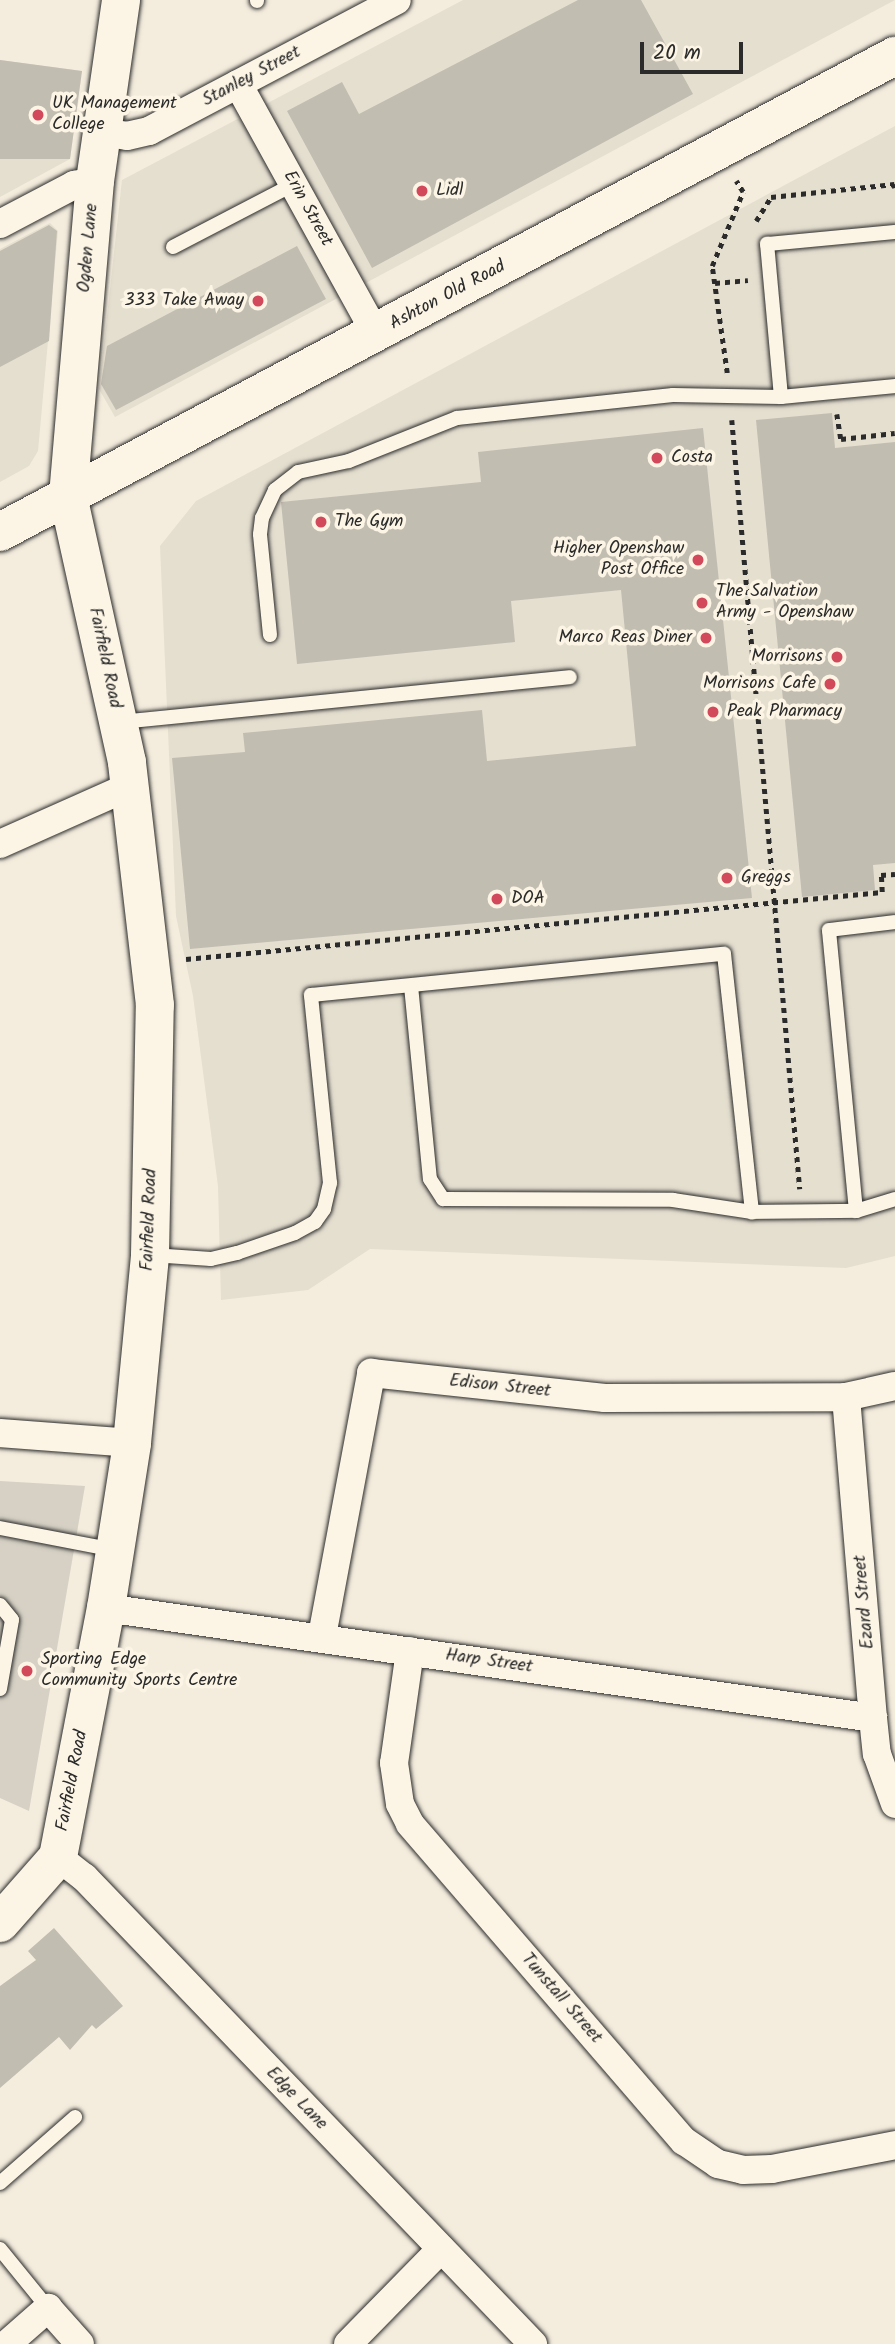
<!DOCTYPE html>
<style>
body{margin:0}
#map{position:relative;width:895px;height:2344px;overflow:hidden;background:#f4edde;font-family:Kalam,sans-serif}
div>[style]{position:absolute}
[style*='--x']{left:calc(var(--x)*1px);top:calc(var(--y)*1px);width:calc(var(--w)*1px);rotate:calc(var(--a)*1deg)}
.built>*{inset:0;background:#e5dfd0}
.green>*{inset:0;background:#d6d1c4}
.building>*{inset:0;background:#c2bdb1}
.path>*{height:4.5px;margin-top:-2.25px;transform-origin:0;background:repeating-linear-gradient(90deg,#2b2b2b 0 5px,transparent 0 10px)}
.roads{filter:drop-shadow(0 0 2px #2b2b2b) drop-shadow(0 0 2px #2b2b2b)}
.lane>*{height:14px;margin:-7px;padding:0 7px;transform-origin:7px;border-radius:7px;background:#fcf5e5}
.street>*{height:28px;margin:-14px;padding:0 14px;transform-origin:14px;border-radius:14px;background:#fcf5e5}
.secondary>*{height:38px;margin:-19px;padding:0 19px;transform-origin:19px;border-radius:19px;background:#fcf5e5}
.highway>*{height:38px;margin:-19px;padding:0 19px;transform-origin:19px;border-radius:19px;background:#fcf5e5}
.dots>*{width:19px;height:19px;translate:-50% -50%;box-sizing:border-box;border:4px solid #fcf5e5;border-radius:50%}
span{translate:-50% -50%;white-space:nowrap;text-align:center;line-height:1.15;-webkit-text-stroke:7px #fcf5e5;paint-order:stroke}
.street-label{font-size:18px;color:#2b2b2b}
.poi-label{font-size:18px;color:#2b2b2b}
.left{translate:0 -50%;text-align:left}
.right{translate:-100% -50%;text-align:right}
.scale{position:absolute;left:640px;top:42px;width:103px;height:32px;box-sizing:border-box;border:4px solid #2b2b2b;border-top:0;padding-left:9px;font-size:21px;line-height:24px;white-space:nowrap;color:#2b2b2b;-webkit-text-stroke:5px #fcf5e5;paint-order:stroke}
</style>
<div id="map">
<div class="built">
<i style="clip-path:polygon(463px 0,895px 0,115px 417px,99px 389px,122px 180px)"></i>
<i style="clip-path:polygon(0 60px,82px 71px,70px 159px,0 197px)"></i>
<i style="clip-path:polygon(895px 126px,895px 1256px,846px 1268px,370px 1249px,308px 1290px,221px 1300px,218px 1186px,193px 996px,176px 916px,160px 546px,196px 501px)"></i>
<i style="clip-path:polygon(50px 223px,58px 231px,38px 451px,29px 466px,0 482px,0 249px)"></i>
</div>
<div class="green">
<i style="clip-path:polygon(0 1481px,85px 1486px,29px 1811px,0 1798px)"></i>
</div>
<div class="building">
<i style="clip-path:polygon(578px 0,641px 0,693px 94px,372px 268px,287px 111px,342px 82px,359px 114px)"></i>
<i style="clip-path:polygon(0 60px,82px 71px,70px 159px,0 159px)"></i>
<i style="clip-path:polygon(49px 225px,57px 231px,49px 341px,0 367px,0 251px)"></i>
<i style="clip-path:polygon(297px 246px,326px 299px,116px 410px,101px 384px,107px 346px)"></i>
<i style="clip-path:polygon(832px 413px,835px 448px,895px 442px,895px 863px,873px 865px,875px 890px,802px 897px,756px 420px)"></i>
<i style="clip-path:polygon(703px 428px,752px 898px,190px 949px,172px 758px,245px 752px,243px 733px,482px 710px,487px 761px,636px 746px,621px 590px,511px 601px,515px 642px,297px 664px,281px 502px,481px 482px,478px 452px)"></i>
<i style="clip-path:polygon(54px 1928px,123px 2006px,96px 2029px,92px 2025px,70px 2050px,59px 2037px,0 2088px,0 1986px,36px 1960px,28px 1951px)"></i>
</div>
<div class="path">
<i style="--x:756;--y:221;--w:28;--a:-58"></i>
<i style="--x:771;--y:197;--w:124;--a:-6"></i>
<i style="--x:894;--y:184;--w:4;--a:76"></i>
<i style="--x:715;--y:283;--w:33;--a:-5"></i>
<i style="--x:727;--y:373;--w:108;--a:-98"></i>
<i style="--x:712;--y:266;--w:80;--a:-67.3"></i>
<i style="--x:743;--y:192;--w:13;--a:-122"></i>
<i style="--x:837;--y:414;--w:25;--a:81"></i>
<i style="--x:841;--y:439;--w:54;--a:-6.3"></i>
<i style="--x:732;--y:420;--w:772;--a:84.95"></i>
<i style="--x:186;--y:959;--w:699;--a:-5.5"></i>
<i style="--x:882;--y:892;--w:17;--a:-93"></i>
<i style="--x:881;--y:875;--w:14;--a:-4"></i>
</div>
<div class="roads">
<div class="lane">
<i style="--x:257;--y:1;--w:1;--a:-90"></i>
<i style="--x:173;--y:247;--w:136;--a:-27.5"></i>
<i style="--x:781;--y:397;--w:154;--a:-95.2"></i>
<i style="--x:767;--y:244;--w:129;--a:-5.4"></i>
<i style="--x:270;--y:635;--w:101;--a:-95.7"></i>
<i style="--x:260;--y:534;--w:16;--a:-83"></i>
<i style="--x:262;--y:518;--w:31;--a:-65"></i>
<i style="--x:275;--y:490;--w:29;--a:-38"></i>
<i style="--x:298;--y:472;--w:52;--a:-12.2"></i>
<i style="--x:349;--y:461;--w:116;--a:-21.7"></i>
<i style="--x:457;--y:418;--w:217;--a:-6.1"></i>
<i style="--x:673;--y:395;--w:108;--a:1.1"></i>
<i style="--x:781;--y:397;--w:115;--a:-5.5"></i>
<i style="--x:120;--y:722;--w:452;--a:-5.7"></i>
<i style="--x:411;--y:986;--w:194;--a:84.4"></i>
<i style="--x:430;--y:1179;--w:24;--a:57"></i>
<i style="--x:443;--y:1199;--w:230;--a:0.2"></i>
<i style="--x:673;--y:1200;--w:80;--a:8.6"></i>
<i style="--x:856;--y:1211;--w:41;--a:-17.1"></i>
<i style="--x:152;--y:1255;--w:59;--a:3.9"></i>
<i style="--x:211;--y:1259;--w:27;--a:-13"></i>
<i style="--x:237;--y:1253;--w:61;--a:-19"></i>
<i style="--x:295;--y:1233;--w:23;--a:-29"></i>
<i style="--x:315;--y:1222;--w:16;--a:-55"></i>
<i style="--x:324;--y:1209;--w:27;--a:-77"></i>
<i style="--x:330;--y:1183;--w:189;--a:-95.8"></i>
<i style="--x:311;--y:995;--w:415;--a:-5.7"></i>
<i style="--x:724;--y:954;--w:260;--a:83.8"></i>
<i style="--x:752;--y:1212;--w:104;--a:-0.6"></i>
<i style="--x:856;--y:1211;--w:282;--a:-95.5"></i>
<i style="--x:829;--y:930;--w:66;--a:-6.9"></i>
<i style="--x:0;--y:1528;--w:116;--a:10.9"></i>
<i style="--x:0;--y:1605;--w:19;--a:51"></i>
<i style="--x:12;--y:1620;--w:70;--a:99.9"></i>
<i style="--x:0;--y:2183;--w:100;--a:-41.3"></i>
<i style="--x:0;--y:2249;--w:76;--a:50.9"></i>
</div>
<div class="street">
<i style="--x:238;--y:84;--w:286;--a:61.1"></i>
<i style="--x:102;--y:132;--w:25;--a:9"></i>
<i style="--x:127;--y:136;--w:23;--a:-13"></i>
<i style="--x:149;--y:131;--w:280;--a:-27.8"></i>
<i style="--x:0;--y:224;--w:84;--a:-27.8"></i>
<i style="--x:74;--y:185;--w:21;--a:-11"></i>
<i style="--x:0;--y:844;--w:142;--a:-24"></i>
<i style="--x:846;--y:1397;--w:322;--a:85.2"></i>
<i style="--x:873;--y:1718;--w:36;--a:84"></i>
<i style="--x:877;--y:1754;--w:53;--a:70.2"></i>
<i style="--x:0;--y:1433;--w:132;--a:4.3"></i>
<i style="--x:106;--y:1608;--w:775;--a:8.16"></i>
<i style="--x:322;--y:1636;--w:268;--a:-79.4"></i>
<i style="--x:371;--y:1373;--w:235;--a:6.1"></i>
<i style="--x:605;--y:1398;--w:241;--a:-0.2"></i>
<i style="--x:846;--y:1397;--w:50;--a:-12.7"></i>
<i style="--x:410;--y:1651;--w:113;--a:98.1"></i>
<i style="--x:394;--y:1763;--w:41;--a:81.7"></i>
<i style="--x:400;--y:1804;--w:22;--a:63"></i>
<i style="--x:410;--y:1824;--w:419;--a:49.2"></i>
<i style="--x:684;--y:2141;--w:41;--a:34.1"></i>
<i style="--x:718;--y:2164;--w:26;--a:13"></i>
<i style="--x:743;--y:2170;--w:29;--a:-2"></i>
<i style="--x:772;--y:2169;--w:125;--a:-11"></i>
<i style="--x:58;--y:1857;--w:33;--a:38"></i>
<i style="--x:84;--y:1877;--w:648;--a:46.13"></i>
<i style="--x:7;--y:2344;--w:55;--a:-41.3"></i>
<i style="--x:48;--y:2308;--w:48;--a:48.4"></i>
<i style="--x:348;--y:2344;--w:133;--a:-45.6"></i>
</div>
<div class="secondary">
<i style="--x:0;--y:1923;--w:88;--a:-48.7"></i>
<i style="--x:58;--y:1857;--w:254;--a:-79.1"></i>
<i style="--x:106;--y:1608;--w:167;--a:-81"></i>
<i style="--x:132;--y:1443;--w:189;--a:-84.5"></i>
<i style="--x:150;--y:1255;--w:250;--a:-88.9"></i>
<i style="--x:155;--y:1005;--w:245;--a:-96.6"></i>
<i style="--x:127;--y:762;--w:272;--a:-102.5"></i>
<i style="--x:68;--y:496;--w:316;--a:-85.1"></i>
<i style="--x:95;--y:181;--w:183;--a:-81.8"></i>
</div>
<div class="highway">
<i style="--x:0;--y:532;--w:1014;--a:-28.01"></i>
</div>
</div>
<div class="dots">
<i style="left:38px;top:115px;background:#d1495b"></i>
<i style="left:422px;top:191px;background:#d1495b"></i>
<i style="left:258px;top:301px;background:#d1495b"></i>
<i style="left:657px;top:458px;background:#d1495b"></i>
<i style="left:321px;top:522px;background:#d1495b"></i>
<i style="left:698px;top:560px;background:#d1495b"></i>
<i style="left:702px;top:603px;background:#d1495b"></i>
<i style="left:706px;top:638px;background:#d1495b"></i>
<i style="left:837px;top:657px;background:#d1495b"></i>
<i style="left:830px;top:684px;background:#d1495b"></i>
<i style="left:713px;top:712px;background:#d1495b"></i>
<i style="left:727px;top:878px;background:#d1495b"></i>
<i style="left:497px;top:899px;background:#d1495b"></i>
<i style="left:27px;top:1671px;background:#d1495b"></i>
</div>
<div class="street-label">
<span style="left:252px;top:77px;rotate:-28deg">Stanley Street</span>
<span style="left:307px;top:209px;rotate:61deg">Erin Street</span>
<span style="left:89px;top:248px;rotate:-85deg">Ogden Lane</span>
<span style="left:448px;top:296px;rotate:-28deg">Ashton Old Road</span>
<span style="left:104px;top:658px;rotate:78deg">Fairfield Road</span>
<span style="left:150px;top:1220px;rotate:-88deg">Fairfield Road</span>
<span style="left:500px;top:1387px;rotate:6deg">Edison Street</span>
<span style="left:865px;top:1602px;rotate:-95deg">Ezard Street</span>
<span style="left:489px;top:1662px;rotate:8deg">Harp Street</span>
<span style="left:73px;top:1781px;rotate:-79deg">Fairfield Road</span>
<span style="left:561px;top:1999px;rotate:49deg">Tunstall Street</span>
<span style="left:296px;top:2099px;rotate:46deg">Edge Lane</span>
</div>
<div class="poi-label">
<span class="left" style="left:52px;top:115px">UK Management<br>College</span>
<span class="left" style="left:436px;top:191px">Lidl</span>
<span class="right" style="left:244px;top:301px">333 Take Away</span>
<span class="left" style="left:671px;top:458px">Costa</span>
<span class="left" style="left:335px;top:522px">The Gym</span>
<span class="right" style="left:684px;top:560px">Higher Openshaw<br>Post Office</span>
<span class="left" style="left:716px;top:603px">The Salvation<br>Army - Openshaw</span>
<span class="right" style="left:692px;top:638px">Marco Reas Diner</span>
<span class="right" style="left:823px;top:657px">Morrisons</span>
<span class="right" style="left:816px;top:684px">Morrisons Cafe</span>
<span class="left" style="left:727px;top:712px">Peak Pharmacy</span>
<span class="left" style="left:741px;top:878px">Greggs</span>
<span class="left" style="left:511px;top:899px">DOA</span>
<span class="left" style="left:41px;top:1671px">Sporting Edge<br>Community Sports Centre</span>
</div>
<div class="scale">20 m</div>
</div>
